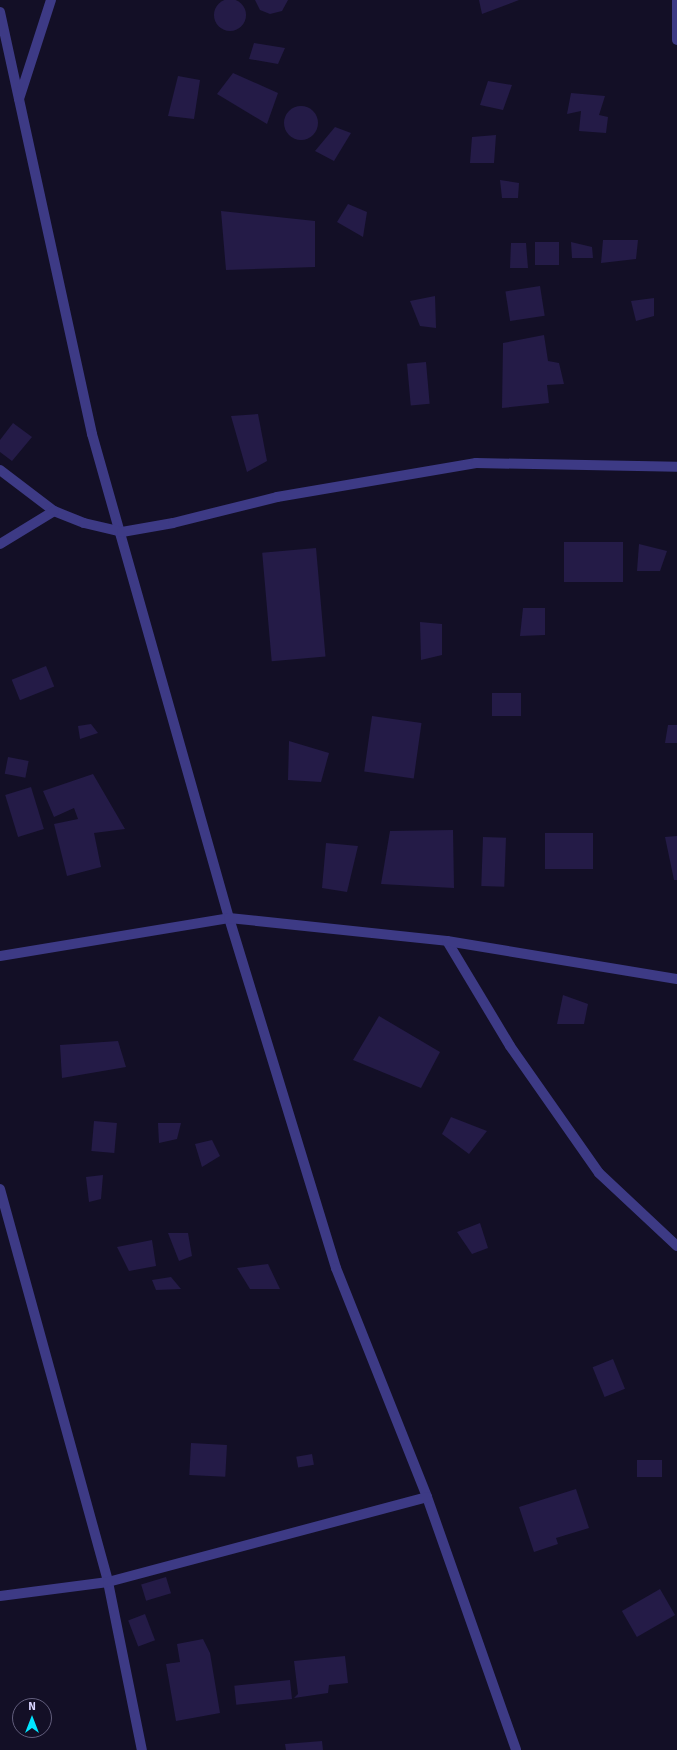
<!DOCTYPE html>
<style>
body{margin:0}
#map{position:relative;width:677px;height:1750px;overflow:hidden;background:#130f26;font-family:Signika,sans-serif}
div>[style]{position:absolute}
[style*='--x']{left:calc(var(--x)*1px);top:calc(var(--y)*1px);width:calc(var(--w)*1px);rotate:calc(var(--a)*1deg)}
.building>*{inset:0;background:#241b47;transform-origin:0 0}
.round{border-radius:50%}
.minor>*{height:10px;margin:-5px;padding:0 5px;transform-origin:5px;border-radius:5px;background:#3d3a85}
span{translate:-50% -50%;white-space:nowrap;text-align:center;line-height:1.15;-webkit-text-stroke:3px #130f26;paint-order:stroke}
.north{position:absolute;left:12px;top:1698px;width:40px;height:40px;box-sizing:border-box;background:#130f26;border:1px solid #625e7d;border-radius:50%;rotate:0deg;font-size:11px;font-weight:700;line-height:16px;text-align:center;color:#d9d4ff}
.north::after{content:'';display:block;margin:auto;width:14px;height:18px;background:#00e5ff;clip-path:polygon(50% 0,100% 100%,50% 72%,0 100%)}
</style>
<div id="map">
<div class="building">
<i class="round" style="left:214px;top:-1px;width:32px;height:32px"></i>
<i style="clip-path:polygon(255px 0,288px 0,282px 11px,270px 14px,260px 10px)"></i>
<i style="clip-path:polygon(479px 0,519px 0,482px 14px)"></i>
<i style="clip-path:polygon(254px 43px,285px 48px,278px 64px,249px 59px)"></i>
<i style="clip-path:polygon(233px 73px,278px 93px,267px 124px,217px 94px)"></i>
<i style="clip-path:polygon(178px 76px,200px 80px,194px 119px,168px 116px)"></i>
<i style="clip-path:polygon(488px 81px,512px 85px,503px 110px,480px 105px)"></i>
<i style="clip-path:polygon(571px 93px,605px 96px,599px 115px,608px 117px,606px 133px,579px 131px,581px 111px,567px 114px)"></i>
<i class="round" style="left:284px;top:106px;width:34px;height:34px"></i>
<i style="clip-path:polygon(335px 127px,351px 133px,334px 161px,315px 151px)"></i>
<i style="clip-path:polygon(496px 135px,494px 163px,470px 163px,472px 137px)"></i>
<i style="clip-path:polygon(500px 180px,519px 183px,518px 198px,502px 198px)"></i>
<i style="clip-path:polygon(348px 204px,367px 212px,363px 237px,337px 222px)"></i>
<i style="clip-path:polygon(221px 211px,315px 221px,315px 267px,226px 270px)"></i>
<i style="clip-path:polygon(603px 240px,638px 240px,636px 259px,601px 263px)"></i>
<i style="left:559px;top:242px;width:23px;height:24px;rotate:90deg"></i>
<i style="clip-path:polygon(571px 242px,592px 247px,593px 258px,572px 258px)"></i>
<i style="clip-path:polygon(511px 243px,526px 243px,528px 268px,510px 268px)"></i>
<i style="left:540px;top:286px;width:30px;height:35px;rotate:81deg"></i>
<i style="clip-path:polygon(435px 296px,436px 328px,420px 326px,410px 301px)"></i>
<i style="clip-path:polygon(654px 298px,654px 316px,636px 321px,631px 301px)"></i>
<i style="clip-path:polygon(544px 335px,548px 361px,559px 363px,564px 384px,547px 385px,549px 403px,502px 408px,503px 343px)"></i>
<i style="left:426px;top:362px;width:42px;height:19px;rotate:85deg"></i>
<i style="clip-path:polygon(258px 414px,267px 461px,247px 472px,231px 416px)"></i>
<i style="clip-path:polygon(13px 423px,32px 437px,12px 461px,0 452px,0 440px)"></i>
<i style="left:623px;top:542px;width:40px;height:59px;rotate:90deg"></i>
<i style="clip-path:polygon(639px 544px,667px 551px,660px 571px,637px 571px)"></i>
<i style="left:316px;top:548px;width:109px;height:54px;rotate:85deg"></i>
<i style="clip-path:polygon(523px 608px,545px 608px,545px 635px,520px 636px)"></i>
<i style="clip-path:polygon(420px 622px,442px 624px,442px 655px,421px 660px)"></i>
<i style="left:46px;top:666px;width:22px;height:37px;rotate:68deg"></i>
<i style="left:492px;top:693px;width:29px;height:23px"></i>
<i style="left:372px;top:716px;width:50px;height:56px;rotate:8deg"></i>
<i style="clip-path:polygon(91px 724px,98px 733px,80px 739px,78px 726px)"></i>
<i style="clip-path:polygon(668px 725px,677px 725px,677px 743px,665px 743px)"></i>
<i style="clip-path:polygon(289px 741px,329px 753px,321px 782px,288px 780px)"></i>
<i style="left:8px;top:757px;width:21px;height:17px;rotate:11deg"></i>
<i style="clip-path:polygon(93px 774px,125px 829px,94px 833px,101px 867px,67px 876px,54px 824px,78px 819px,74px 808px,54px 817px,43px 791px)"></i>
<i style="left:31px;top:787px;width:44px;height:27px;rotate:73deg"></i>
<i style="clip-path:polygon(453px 830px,454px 888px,381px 884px,390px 831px)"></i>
<i style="left:545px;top:833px;width:48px;height:36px"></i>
<i style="clip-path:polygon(677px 836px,677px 880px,674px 880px,665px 837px)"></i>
<i style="left:483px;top:837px;width:23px;height:49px;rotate:2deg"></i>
<i style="clip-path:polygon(326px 843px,358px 846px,347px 892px,322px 888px)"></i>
<i style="clip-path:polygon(563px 995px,588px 1004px,584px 1024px,557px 1024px)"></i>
<i style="clip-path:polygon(379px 1016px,440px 1052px,421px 1088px,353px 1060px)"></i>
<i style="clip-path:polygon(118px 1041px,126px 1067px,62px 1078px,60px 1045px)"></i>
<i style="clip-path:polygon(451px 1117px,487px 1131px,469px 1154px,442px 1134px)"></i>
<i style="left:94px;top:1121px;width:23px;height:30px;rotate:5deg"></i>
<i style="clip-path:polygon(158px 1123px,181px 1123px,177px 1139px,159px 1143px)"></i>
<i style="clip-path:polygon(212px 1140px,220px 1156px,202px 1167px,195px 1144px)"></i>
<i style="clip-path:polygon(103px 1175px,101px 1199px,89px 1202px,86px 1177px)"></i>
<i style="clip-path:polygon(480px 1223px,488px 1248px,472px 1254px,457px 1232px)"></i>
<i style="clip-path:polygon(168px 1233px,188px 1233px,192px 1256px,179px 1261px)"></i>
<i style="clip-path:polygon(152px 1240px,156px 1266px,129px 1271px,117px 1247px)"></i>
<i style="clip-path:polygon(268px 1264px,280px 1289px,250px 1289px,237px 1268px)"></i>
<i style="clip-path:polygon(171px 1277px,181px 1289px,156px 1290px,152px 1280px)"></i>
<i style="left:613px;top:1359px;width:32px;height:22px;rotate:68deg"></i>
<i style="left:191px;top:1443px;width:36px;height:32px;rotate:3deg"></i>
<i style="left:312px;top:1454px;width:11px;height:16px;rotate:80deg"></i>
<i style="left:662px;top:1460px;width:17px;height:25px;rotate:90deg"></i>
<i style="clip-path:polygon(576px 1489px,589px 1528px,556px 1538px,558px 1544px,534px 1552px,519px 1507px)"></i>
<i style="left:166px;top:1577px;width:17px;height:26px;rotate:73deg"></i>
<i style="left:660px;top:1589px;width:30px;height:44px;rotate:60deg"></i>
<i style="left:145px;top:1614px;width:28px;height:18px;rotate:69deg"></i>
<i style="clip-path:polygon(203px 1639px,210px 1653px,220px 1713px,176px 1721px,166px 1664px,180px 1662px,177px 1644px)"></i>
<i style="clip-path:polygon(345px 1656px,348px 1683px,329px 1685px,328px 1693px,294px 1698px,298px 1694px,294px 1661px)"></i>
<i style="left:290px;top:1680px;width:19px;height:56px;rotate:84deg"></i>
<i style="clip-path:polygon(322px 1741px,323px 1750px,286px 1750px,285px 1744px)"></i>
</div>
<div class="minor">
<i style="--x:677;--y:1;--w:39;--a:90"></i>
<i style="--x:0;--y:12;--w:432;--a:77.7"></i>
<i style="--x:92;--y:434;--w:503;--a:74.2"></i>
<i style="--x:229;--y:918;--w:366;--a:73"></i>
<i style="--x:336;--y:1268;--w:246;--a:68.3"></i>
<i style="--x:427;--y:1497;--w:268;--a:70.6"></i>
<i style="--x:19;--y:99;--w:104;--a:-72.1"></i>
<i style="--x:0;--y:470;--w:68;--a:37.2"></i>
<i style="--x:54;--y:511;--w:32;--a:22"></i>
<i style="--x:84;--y:523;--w:39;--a:13"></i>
<i style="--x:122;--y:532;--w:52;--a:-10"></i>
<i style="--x:173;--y:523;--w:107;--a:-14"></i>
<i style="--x:277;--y:497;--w:202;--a:-9.7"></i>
<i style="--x:476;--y:463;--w:201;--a:1.1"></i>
<i style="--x:0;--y:544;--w:63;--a:-31.4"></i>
<i style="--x:447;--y:941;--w:122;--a:59"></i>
<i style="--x:510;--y:1046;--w:155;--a:55"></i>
<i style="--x:599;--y:1173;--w:107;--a:43.1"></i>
<i style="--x:0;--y:956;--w:232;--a:-9.4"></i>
<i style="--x:229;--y:918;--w:219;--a:6"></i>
<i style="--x:447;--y:941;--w:233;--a:9.4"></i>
<i style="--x:0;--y:1189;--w:408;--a:74.6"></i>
<i style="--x:108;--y:1582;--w:171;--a:78.6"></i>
<i style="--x:0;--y:1596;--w:109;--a:-7.4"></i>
<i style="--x:108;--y:1582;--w:330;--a:-14.9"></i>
</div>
<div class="north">N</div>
</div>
